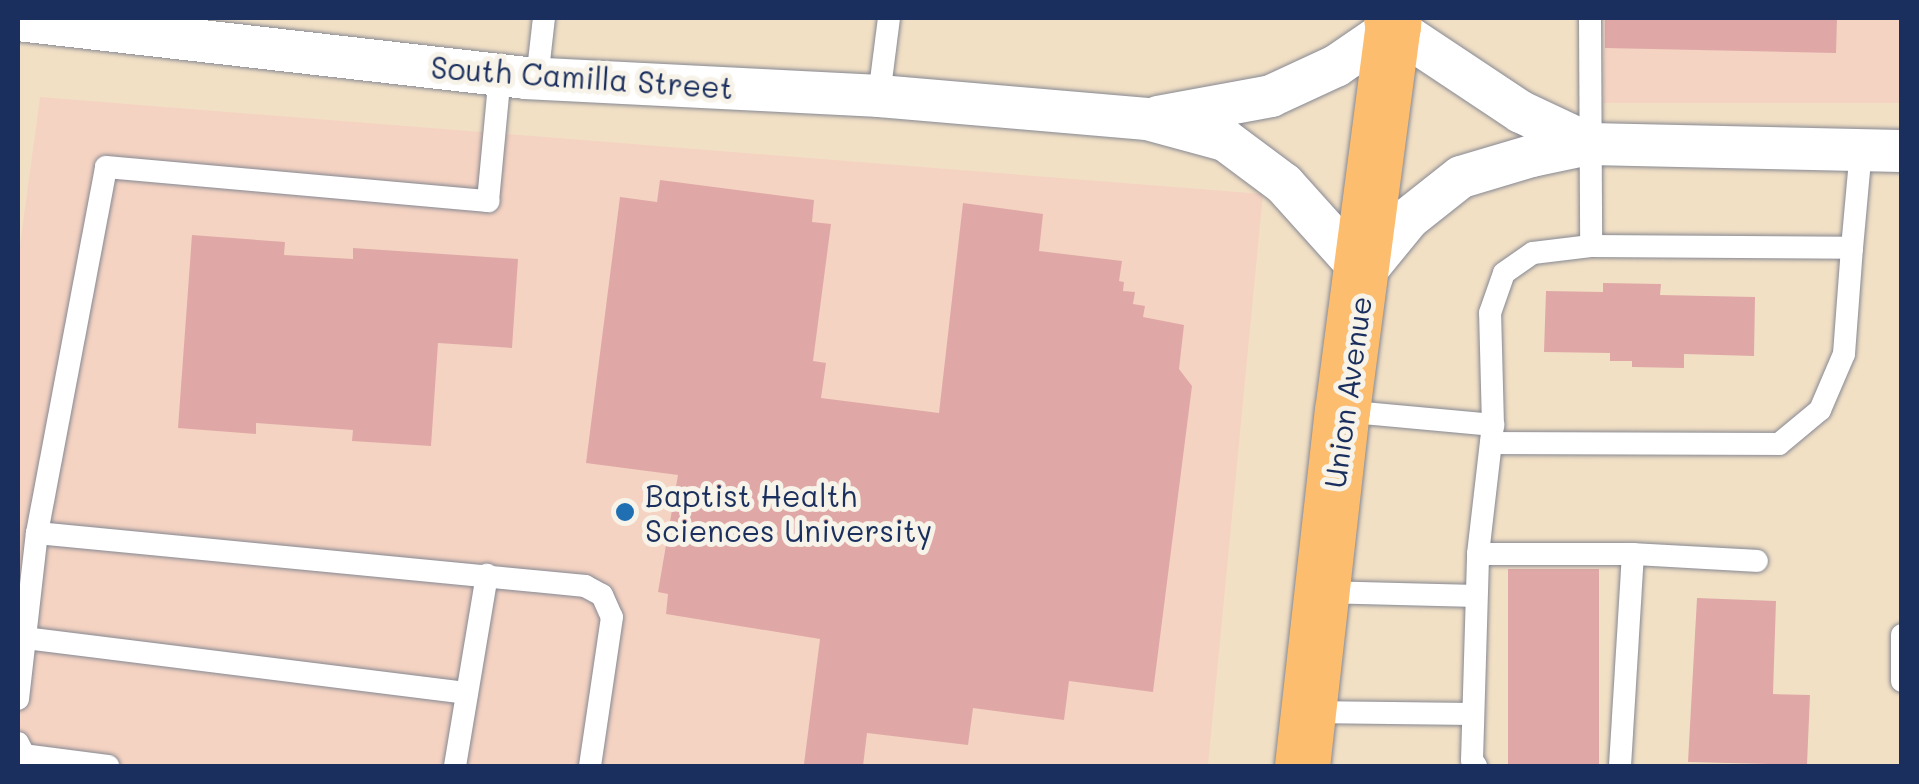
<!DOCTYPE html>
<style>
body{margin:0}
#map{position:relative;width:1919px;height:784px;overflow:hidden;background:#f2e0c5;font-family:Mali,sans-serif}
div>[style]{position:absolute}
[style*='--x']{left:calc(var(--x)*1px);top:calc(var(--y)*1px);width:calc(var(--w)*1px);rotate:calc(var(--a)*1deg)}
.built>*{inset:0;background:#f5d3c2;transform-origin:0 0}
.building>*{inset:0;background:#dfa8a6;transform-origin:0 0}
.roads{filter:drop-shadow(0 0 2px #868892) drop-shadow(0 0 2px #868892)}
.service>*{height:22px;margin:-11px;padding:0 11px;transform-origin:11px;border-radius:11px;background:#fff}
.minor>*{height:42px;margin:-21px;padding:0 21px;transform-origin:21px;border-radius:21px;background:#fff}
.primary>*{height:55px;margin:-27.5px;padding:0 27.5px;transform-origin:27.5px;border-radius:27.5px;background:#fcbd6f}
.motorway>*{height:55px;margin:-27.5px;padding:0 27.5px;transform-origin:27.5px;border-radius:27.5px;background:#fcbd6f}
.dots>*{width:28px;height:28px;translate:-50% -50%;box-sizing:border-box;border:5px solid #f7f3e8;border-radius:50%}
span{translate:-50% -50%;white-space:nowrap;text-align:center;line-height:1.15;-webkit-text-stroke:10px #f7f3e8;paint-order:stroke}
.street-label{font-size:30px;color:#1b2f5e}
.poi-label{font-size:30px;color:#1b2f5e}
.left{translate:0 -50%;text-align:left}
.frame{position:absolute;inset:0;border:20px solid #1b2f5e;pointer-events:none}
</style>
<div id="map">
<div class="built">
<i style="left:1604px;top:18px;width:297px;height:85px"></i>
<i style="clip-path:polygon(40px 97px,1263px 194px,1208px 766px,18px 766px,18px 259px)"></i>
</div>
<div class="building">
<i style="clip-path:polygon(1605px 18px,1837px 18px,1836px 53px,1605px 48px)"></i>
<i style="clip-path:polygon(660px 180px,814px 200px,812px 222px,831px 224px,813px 361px,826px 363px,821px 398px,939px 413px,963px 203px,1043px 214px,1039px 251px,1122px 261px,1119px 281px,1124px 282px,1123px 291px,1135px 292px,1133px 304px,1145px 306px,1143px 317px,1184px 325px,1179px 369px,1192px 386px,1153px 692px,1069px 681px,1064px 720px,973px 708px,968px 745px,867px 733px,863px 766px,804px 764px,820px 639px,666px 614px,668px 594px,658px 592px,678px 475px,586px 463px,620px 197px,657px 202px)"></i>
<i style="clip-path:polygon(192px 235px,285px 242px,284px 255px,353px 259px,353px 248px,518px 259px,512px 348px,438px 343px,431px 446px,352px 441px,353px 430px,256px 423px,256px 434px,178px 428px)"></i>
<i style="clip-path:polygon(1603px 283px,1661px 284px,1660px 295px,1755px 297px,1754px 356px,1684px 354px,1684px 368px,1632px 367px,1632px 361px,1610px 361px,1610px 353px,1544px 352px,1546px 291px,1603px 292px)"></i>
<i style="left:1508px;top:569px;width:91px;height:197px"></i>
<i style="clip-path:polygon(1697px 598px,1776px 601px,1773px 694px,1810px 695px,1807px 765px,1688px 762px)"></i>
</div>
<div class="roads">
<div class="service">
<i style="--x:1590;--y:18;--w:228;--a:89.7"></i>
<i style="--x:537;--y:79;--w:61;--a:-83.5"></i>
<i style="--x:879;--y:96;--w:79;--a:-82.7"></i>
<i style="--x:1342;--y:411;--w:152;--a:5.3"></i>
<i style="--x:1491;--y:443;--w:288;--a:0.2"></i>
<i style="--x:1779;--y:444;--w:53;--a:-39.7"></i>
<i style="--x:1820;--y:410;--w:61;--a:-66.8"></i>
<i style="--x:1844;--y:354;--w:106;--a:-85.7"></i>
<i style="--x:37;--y:533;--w:372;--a:-79.3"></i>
<i style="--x:106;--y:167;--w:384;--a:5.1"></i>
<i style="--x:488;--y:201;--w:127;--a:-84.6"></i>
<i style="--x:1478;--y:554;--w:155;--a:0"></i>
<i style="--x:1322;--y:592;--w:154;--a:1.5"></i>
<i style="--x:1902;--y:635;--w:46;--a:90"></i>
<i style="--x:25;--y:638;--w:445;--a:7.1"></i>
<i style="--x:18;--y:699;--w:167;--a:-83.5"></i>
<i style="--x:37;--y:533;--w:551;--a:5.52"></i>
<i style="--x:585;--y:586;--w:19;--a:28"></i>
<i style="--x:602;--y:595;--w:24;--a:66"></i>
<i style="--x:612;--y:617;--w:151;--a:98.4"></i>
<i style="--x:1308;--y:712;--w:165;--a:0.7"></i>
<i style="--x:18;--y:743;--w:13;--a:63"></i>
<i style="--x:24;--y:755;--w:85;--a:7.5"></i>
<i style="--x:455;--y:766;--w:194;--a:-80.5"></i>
<i style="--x:1476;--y:766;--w:7;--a:-124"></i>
<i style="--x:1472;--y:760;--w:206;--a:-88.3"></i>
<i style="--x:1478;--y:554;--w:130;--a:-83.4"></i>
<i style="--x:1493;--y:425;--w:112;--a:-91.5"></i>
<i style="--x:1490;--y:313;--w:42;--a:-70.7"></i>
<i style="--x:1504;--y:273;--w:35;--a:-35"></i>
<i style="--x:1533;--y:253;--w:58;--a:-6.9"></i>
<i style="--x:1591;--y:246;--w:261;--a:0.4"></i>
<i style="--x:1852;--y:248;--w:98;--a:-84.8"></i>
<i style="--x:1620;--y:766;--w:212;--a:-86.5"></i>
<i style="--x:1633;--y:554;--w:124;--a:3.2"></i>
</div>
<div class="minor">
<i style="--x:18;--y:20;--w:511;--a:6.51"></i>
<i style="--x:526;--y:78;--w:353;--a:2.9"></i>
<i style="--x:879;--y:96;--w:269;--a:4.9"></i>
<i style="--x:1147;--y:119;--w:81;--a:15.1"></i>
<i style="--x:1225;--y:140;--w:74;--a:36.7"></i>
<i style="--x:1284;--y:184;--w:120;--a:48"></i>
<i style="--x:1364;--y:273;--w:71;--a:-50.7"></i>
<i style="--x:1409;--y:218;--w:66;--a:-38.3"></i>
<i style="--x:1461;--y:177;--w:74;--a:-16.5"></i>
<i style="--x:1532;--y:156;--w:58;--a:-11.9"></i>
<i style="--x:1589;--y:144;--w:313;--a:1.3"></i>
<i style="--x:1158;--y:117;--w:115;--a:-10.5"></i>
<i style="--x:1271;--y:96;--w:72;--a:-24.8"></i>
<i style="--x:1336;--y:66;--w:69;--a:-34.4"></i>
<i style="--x:1393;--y:27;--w:154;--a:33.6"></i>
<i style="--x:1521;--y:112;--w:75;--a:25.2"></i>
</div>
<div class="primary">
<i style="--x:1302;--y:766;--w:357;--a:-83.6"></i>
<i style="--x:1342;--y:411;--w:396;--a:-82.5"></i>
</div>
<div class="motorway">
<i style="--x:1391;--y:18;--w:9;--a:77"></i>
</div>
</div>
<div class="dots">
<i style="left:625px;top:512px;background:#1f6fb2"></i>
</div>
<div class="street-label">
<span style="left:582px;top:77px;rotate:4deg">South Camilla Street</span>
<span style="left:1347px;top:392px;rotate:-82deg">Union Avenue</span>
</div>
<div class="poi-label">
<span class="left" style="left:645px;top:512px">Baptist Health<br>Sciences University</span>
</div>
<div class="frame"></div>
</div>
